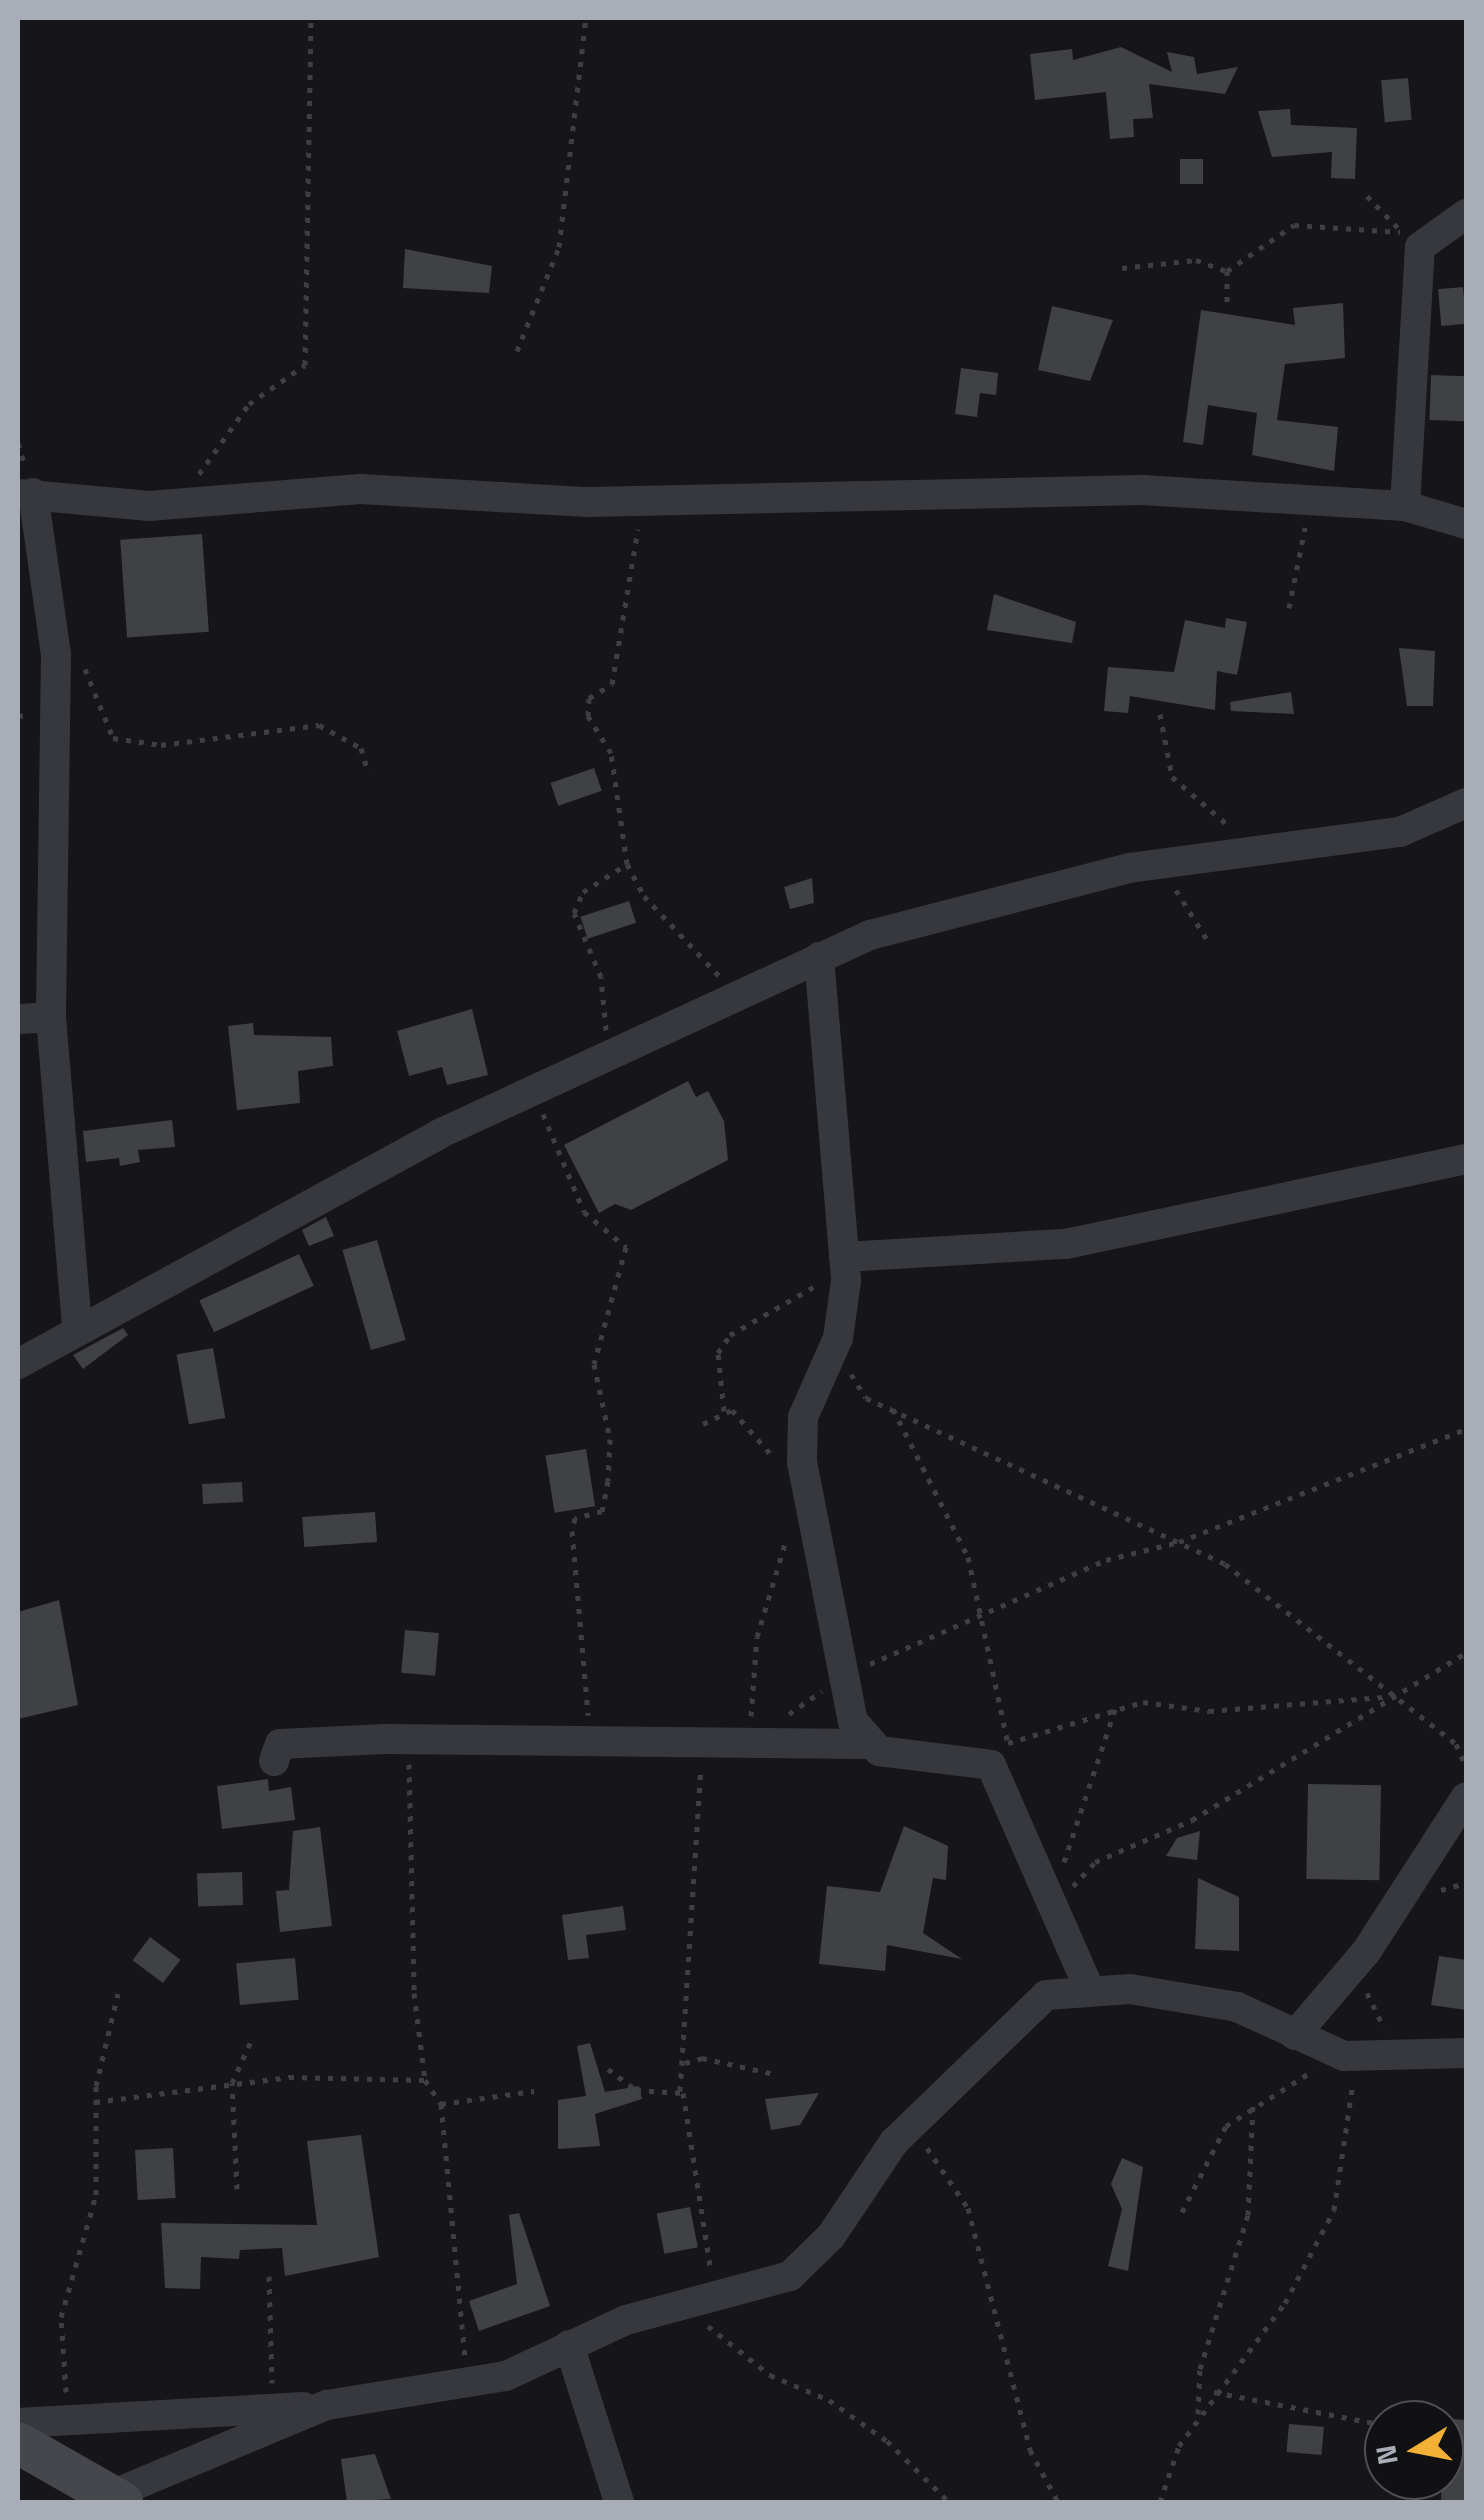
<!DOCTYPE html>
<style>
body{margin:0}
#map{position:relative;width:1484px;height:2520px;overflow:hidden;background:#161618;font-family:"Titillium Web",sans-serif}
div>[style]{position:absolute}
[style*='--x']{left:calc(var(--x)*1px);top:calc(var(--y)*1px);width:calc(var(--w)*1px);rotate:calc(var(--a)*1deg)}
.building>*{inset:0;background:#404145;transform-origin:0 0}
.path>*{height:5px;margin-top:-2.5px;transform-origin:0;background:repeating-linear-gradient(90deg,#3d3f44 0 5px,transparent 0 13px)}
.street>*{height:30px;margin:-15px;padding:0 15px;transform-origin:15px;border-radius:15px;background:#37383d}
.secondary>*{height:42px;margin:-21px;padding:0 21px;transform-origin:21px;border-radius:21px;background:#45474d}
span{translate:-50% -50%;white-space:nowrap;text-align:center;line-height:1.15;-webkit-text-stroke:8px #111113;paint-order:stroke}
.frame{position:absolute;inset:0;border:20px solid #a8adb8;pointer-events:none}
.north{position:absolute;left:1364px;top:2400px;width:100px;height:100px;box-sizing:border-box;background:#111113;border:2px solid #4d4f55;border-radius:50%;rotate:260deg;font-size:28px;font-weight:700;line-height:40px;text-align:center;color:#a8adb8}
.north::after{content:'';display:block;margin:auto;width:35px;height:45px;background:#f2b134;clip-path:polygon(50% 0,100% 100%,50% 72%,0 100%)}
</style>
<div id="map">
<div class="building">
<i style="clip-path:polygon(1121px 47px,1172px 72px,1167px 52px,1194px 57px,1197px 74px,1238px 67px,1225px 94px,1149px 84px,1153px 118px,1133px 119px,1134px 137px,1110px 139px,1106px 92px,1035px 100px,1030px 54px,1072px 49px,1073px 60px)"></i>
<i style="left:1408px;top:78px;width:42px;height:27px;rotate:85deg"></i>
<i style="clip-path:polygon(1290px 109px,1291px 125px,1357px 128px,1355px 179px,1331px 178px,1332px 152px,1272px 157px,1258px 111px)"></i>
<i style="left:1180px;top:159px;width:23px;height:25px"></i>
<i style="clip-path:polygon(405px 249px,492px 266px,489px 293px,403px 288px)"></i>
<i style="left:1463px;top:287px;width:37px;height:25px;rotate:85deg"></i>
<i style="clip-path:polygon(1343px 303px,1345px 358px,1285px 364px,1277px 420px,1338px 427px,1334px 471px,1252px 455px,1257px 413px,1208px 405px,1203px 445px,1183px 442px,1201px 310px,1295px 325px,1293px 308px)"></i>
<i style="clip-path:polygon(1052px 306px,1113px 320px,1090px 381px,1038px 370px)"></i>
<i style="clip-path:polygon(961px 368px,998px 373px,996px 395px,980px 393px,977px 417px,955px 414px)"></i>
<i style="left:1431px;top:375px;width:35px;height:45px;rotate:2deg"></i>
<i style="left:202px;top:534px;width:98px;height:82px;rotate:86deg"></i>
<i style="clip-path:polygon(994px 594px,1076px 622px,1072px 643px,987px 630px)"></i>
<i style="clip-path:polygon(1226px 618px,1247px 622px,1237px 675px,1217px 671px,1215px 710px,1130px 696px,1128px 713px,1104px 711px,1108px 667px,1174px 672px,1185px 620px,1225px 628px)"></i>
<i style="clip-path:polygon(1399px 648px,1435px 651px,1433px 706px,1407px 706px)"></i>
<i style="clip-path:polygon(1291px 692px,1294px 714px,1231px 711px,1230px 702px)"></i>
<i style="left:594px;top:768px;width:24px;height:46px;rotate:71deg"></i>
<i style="clip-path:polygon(812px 878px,814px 903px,790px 909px,784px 887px)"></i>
<i style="left:629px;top:901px;width:23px;height:51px;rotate:72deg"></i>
<i style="clip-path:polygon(472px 1009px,488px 1075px,447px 1085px,442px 1067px,409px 1076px,397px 1031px)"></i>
<i style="clip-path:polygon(253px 1023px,254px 1035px,331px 1037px,333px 1066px,298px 1071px,300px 1103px,237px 1110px,228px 1026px)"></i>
<i style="clip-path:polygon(688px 1081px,696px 1097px,708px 1091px,724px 1121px,728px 1160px,631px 1210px,615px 1204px,599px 1213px,564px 1145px)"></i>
<i style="clip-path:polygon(172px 1120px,175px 1147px,138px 1150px,140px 1162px,120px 1166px,119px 1158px,86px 1162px,83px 1131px)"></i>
<i style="clip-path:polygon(326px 1217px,334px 1236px,309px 1246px,302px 1230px)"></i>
<i style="left:377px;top:1240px;width:104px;height:36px;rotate:74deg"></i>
<i style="left:299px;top:1254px;width:35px;height:110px;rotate:65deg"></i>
<i style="clip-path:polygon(123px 1328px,128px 1335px,83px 1369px,73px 1355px)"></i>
<i style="left:213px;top:1348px;width:71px;height:37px;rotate:80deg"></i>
<i style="left:586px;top:1449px;width:58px;height:41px;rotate:81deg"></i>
<i style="left:242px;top:1482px;width:20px;height:40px;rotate:87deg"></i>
<i style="left:375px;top:1512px;width:30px;height:73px;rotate:86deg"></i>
<i style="clip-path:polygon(59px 1600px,78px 1705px,18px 1719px,18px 1612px)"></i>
<i style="left:405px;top:1630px;width:34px;height:43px;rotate:5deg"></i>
<i style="clip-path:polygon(268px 1779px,269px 1791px,291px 1787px,295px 1820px,222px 1829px,217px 1786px)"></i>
<i style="left:1308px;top:1784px;width:73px;height:95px;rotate:1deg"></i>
<i style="clip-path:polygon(904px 1826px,948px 1846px,946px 1880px,933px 1878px,923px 1933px,962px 1959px,887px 1945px,885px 1971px,819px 1964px,827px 1886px,880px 1892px)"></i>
<i style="clip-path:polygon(320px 1827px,332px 1926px,280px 1932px,276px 1891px,289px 1890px,293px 1831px)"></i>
<i style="clip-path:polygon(1200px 1831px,1197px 1860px,1166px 1856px,1177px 1838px)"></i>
<i style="left:242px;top:1872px;width:33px;height:45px;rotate:88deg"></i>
<i style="clip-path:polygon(1198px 1878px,1239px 1897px,1239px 1951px,1195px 1949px)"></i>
<i style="clip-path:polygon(623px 1906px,626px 1930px,586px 1935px,589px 1958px,568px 1960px,562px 1915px)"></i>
<i style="left:150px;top:1937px;width:38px;height:29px;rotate:37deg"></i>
<i style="clip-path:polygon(1439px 1956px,1466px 1960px,1466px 2010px,1431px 2005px)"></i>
<i style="left:295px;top:1958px;width:42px;height:59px;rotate:85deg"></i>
<i style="clip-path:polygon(590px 2043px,605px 2092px,639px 2086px,642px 2099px,595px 2114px,600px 2146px,558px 2149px,558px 2100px,586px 2096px,577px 2046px)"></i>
<i style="clip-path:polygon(819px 2093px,800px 2125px,771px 2130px,765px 2099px)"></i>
<i style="clip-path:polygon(361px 2135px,379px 2257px,285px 2276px,282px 2248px,240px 2250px,239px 2259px,201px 2257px,200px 2289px,165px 2288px,161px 2223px,317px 2225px,307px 2141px)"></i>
<i style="left:173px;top:2148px;width:50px;height:38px;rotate:87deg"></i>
<i style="clip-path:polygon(1122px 2158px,1143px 2167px,1128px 2271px,1108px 2266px,1122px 2209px,1111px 2184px)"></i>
<i style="left:690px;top:2207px;width:41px;height:34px;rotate:79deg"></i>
<i style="clip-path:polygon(519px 2213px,550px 2306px,479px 2331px,469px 2301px,517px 2284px,509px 2215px)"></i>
<i style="clip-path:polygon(1452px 2419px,1466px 2420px,1466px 2502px,1441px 2502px,1444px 2427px)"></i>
<i style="left:1289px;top:2424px;width:35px;height:28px;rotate:5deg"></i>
<i style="clip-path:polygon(375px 2454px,391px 2499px,347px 2502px,341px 2459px)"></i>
</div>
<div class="path">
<i style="--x:1367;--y:196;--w:49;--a:45.8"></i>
<i style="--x:1122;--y:268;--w:74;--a:-6.2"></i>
<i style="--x:1196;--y:260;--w:33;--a:20"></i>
<i style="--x:1227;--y:271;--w:81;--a:-34.5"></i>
<i style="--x:1294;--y:225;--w:106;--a:3.8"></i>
<i style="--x:1227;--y:271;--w:31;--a:90"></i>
<i style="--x:517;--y:351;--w:112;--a:-68"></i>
<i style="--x:559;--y:247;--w:231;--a:-83.3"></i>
<i style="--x:18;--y:443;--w:24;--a:73"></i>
<i style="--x:199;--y:474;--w:86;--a:-54.5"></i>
<i style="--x:249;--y:404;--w:68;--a:-34.9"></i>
<i style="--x:305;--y:365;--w:347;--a:-89"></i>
<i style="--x:1289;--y:608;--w:82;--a:-78.7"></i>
<i style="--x:85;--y:669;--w:74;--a:67.9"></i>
<i style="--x:113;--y:738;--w:49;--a:8.3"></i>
<i style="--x:161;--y:745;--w:159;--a:-7.2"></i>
<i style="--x:319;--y:725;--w:48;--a:28.7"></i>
<i style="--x:361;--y:748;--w:26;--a:74"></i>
<i style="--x:1160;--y:714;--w:64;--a:79.2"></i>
<i style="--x:1172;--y:777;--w:75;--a:40.7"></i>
<i style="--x:18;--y:716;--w:13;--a:-4"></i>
<i style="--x:627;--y:864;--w:36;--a:62"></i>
<i style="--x:644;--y:896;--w:111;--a:46.8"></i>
<i style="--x:1176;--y:890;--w:57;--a:58"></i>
<i style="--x:606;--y:1030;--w:53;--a:-95.4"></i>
<i style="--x:601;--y:977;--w:69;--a:-112.9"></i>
<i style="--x:574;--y:913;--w:23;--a:-67"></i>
<i style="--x:583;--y:892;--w:52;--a:-32.5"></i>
<i style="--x:627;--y:864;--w:112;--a:-98.2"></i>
<i style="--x:611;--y:753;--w:44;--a:-121.9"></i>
<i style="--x:588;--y:716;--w:18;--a:-87"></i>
<i style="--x:589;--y:698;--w:27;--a:-31"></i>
<i style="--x:612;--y:684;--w:157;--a:-80.5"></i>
<i style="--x:543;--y:1114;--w:106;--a:67.3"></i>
<i style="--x:584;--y:1212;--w:55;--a:39.8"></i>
<i style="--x:626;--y:1247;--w:121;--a:105.3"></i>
<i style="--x:594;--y:1364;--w:77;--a:78"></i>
<i style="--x:610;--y:1439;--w:42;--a:92.7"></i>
<i style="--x:608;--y:1481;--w:31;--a:101"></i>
<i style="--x:602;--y:1511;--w:28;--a:165"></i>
<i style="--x:575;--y:1518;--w:13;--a:103"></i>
<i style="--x:572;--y:1531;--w:185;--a:85"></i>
<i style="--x:851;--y:1374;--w:28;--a:58"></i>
<i style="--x:866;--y:1398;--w:396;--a:24.8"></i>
<i style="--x:1225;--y:1564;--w:293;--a:37.9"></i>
<i style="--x:1456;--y:1744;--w:24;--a:66"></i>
<i style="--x:893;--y:1409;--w:166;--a:63.1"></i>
<i style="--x:968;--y:1557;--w:190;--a:77.9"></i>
<i style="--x:724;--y:1411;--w:58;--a:-95.9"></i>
<i style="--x:718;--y:1353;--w:22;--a:-56"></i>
<i style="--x:730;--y:1335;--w:100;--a:-29.9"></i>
<i style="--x:703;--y:1424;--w:32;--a:-26"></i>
<i style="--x:732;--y:1410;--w:64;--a:48.8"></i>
<i style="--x:870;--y:1664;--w:258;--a:-23.8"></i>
<i style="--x:1106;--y:1560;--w:75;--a:-13.9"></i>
<i style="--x:1179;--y:1542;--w:308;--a:-21.5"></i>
<i style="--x:789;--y:1714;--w:40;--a:-34.9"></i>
<i style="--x:751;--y:1716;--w:79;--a:-85.7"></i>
<i style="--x:757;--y:1637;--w:104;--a:-73.3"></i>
<i style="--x:1008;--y:1743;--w:141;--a:-16.9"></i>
<i style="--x:1143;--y:1702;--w:67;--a:7.8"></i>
<i style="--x:1209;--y:1711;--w:175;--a:-4.6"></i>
<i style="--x:409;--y:1764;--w:229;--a:88.7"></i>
<i style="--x:414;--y:1993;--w:88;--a:82.8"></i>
<i style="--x:425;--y:2080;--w:29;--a:56"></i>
<i style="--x:441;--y:2104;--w:253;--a:84.6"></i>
<i style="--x:1064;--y:1862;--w:163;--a:-71.5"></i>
<i style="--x:1073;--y:1886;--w:33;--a:-47"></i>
<i style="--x:1095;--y:1862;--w:106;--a:-23.4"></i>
<i style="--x:1192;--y:1820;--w:321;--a:-31.4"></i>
<i style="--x:1441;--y:1890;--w:26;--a:-16"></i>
<i style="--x:1367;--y:1993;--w:39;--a:64"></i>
<i style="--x:685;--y:2063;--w:18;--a:-16"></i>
<i style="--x:702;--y:2058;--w:74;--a:12.5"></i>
<i style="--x:608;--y:2069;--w:35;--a:37"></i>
<i style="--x:636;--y:2090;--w:47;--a:3.7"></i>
<i style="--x:683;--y:2093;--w:180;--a:81.1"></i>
<i style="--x:680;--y:2091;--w:322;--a:-86.3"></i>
<i style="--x:95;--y:2102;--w:196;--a:-7.3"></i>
<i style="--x:289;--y:2077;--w:136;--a:1.3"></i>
<i style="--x:441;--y:2104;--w:94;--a:-8"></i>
<i style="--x:927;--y:2148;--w:73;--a:55.7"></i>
<i style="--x:968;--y:2208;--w:250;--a:75.6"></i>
<i style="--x:1030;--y:2450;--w:59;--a:61.7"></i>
<i style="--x:237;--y:2189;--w:106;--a:-92.7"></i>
<i style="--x:232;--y:2083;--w:48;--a:-65.6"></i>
<i style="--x:1182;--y:2212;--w:97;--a:-62.9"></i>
<i style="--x:1226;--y:2126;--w:104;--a:-32.5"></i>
<i style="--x:269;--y:2276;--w:107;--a:88.4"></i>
<i style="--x:708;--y:2326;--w:79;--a:38.3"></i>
<i style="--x:770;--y:2375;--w:64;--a:23"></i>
<i style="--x:829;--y:2400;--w:71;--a:35.3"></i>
<i style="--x:887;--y:2441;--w:87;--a:44.5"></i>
<i style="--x:66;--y:2392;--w:75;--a:-93.8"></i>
<i style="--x:61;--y:2317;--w:127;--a:-74"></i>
<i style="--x:96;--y:2195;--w:109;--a:-90"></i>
<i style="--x:96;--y:2086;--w:95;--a:-76.6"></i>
<i style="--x:1214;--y:2392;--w:173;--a:11"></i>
<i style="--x:1198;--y:2414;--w:45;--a:-87.5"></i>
<i style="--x:1200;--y:2369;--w:161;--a:-72.7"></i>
<i style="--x:1248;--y:2215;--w:112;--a:-87.4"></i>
<i style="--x:1160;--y:2502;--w:59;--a:-71.3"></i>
<i style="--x:1179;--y:2446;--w:178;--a:-53.5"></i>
<i style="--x:1285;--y:2303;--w:105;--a:-62.2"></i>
<i style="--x:1334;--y:2210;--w:128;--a:-81.5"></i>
</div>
<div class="street">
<i style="--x:33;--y:493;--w:164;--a:81.9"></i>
<i style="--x:56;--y:655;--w:362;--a:90.8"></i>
<i style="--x:51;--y:1017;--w:312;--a:85.2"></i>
<i style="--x:18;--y:494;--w:132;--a:5.2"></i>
<i style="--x:149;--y:506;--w:212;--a:-4.6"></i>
<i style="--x:360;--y:489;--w:228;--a:3.3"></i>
<i style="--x:588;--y:502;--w:554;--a:-1.24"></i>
<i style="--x:1142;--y:490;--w:263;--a:3.5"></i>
<i style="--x:1405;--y:506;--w:64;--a:16.4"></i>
<i style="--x:1405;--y:506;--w:259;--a:-86.7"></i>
<i style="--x:1420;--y:247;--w:57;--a:-35.7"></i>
<i style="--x:819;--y:957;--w:325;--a:85.2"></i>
<i style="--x:846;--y:1281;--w:58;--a:98"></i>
<i style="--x:838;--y:1338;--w:86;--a:113.9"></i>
<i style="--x:803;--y:1417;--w:45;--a:91.3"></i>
<i style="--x:802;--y:1462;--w:264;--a:78.9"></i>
<i style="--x:853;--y:1721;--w:40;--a:49"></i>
<i style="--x:879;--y:1751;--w:113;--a:7.1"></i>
<i style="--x:991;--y:1765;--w:244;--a:66.3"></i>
<i style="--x:18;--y:1019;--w:33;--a:-3"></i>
<i style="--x:844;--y:1257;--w:222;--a:-3.4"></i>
<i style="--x:1066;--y:1244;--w:409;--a:-12"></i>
<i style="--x:18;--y:1364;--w:480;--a:-28.6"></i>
<i style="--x:439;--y:1134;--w:475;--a:-24.8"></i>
<i style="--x:870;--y:935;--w:268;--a:-14.5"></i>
<i style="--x:1129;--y:868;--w:273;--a:-7.6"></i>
<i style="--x:1400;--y:832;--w:72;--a:-23.7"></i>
<i style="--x:274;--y:1761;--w:18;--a:-71"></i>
<i style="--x:280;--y:1744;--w:105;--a:-2.7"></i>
<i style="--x:385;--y:1739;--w:481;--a:0.6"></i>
<i style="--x:1295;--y:2035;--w:109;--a:-49.5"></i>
<i style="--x:1366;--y:1952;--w:184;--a:-57.2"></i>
<i style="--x:569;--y:2345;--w:165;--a:72.3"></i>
<i style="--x:18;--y:2423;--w:286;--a:-3.2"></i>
<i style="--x:97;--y:2501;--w:249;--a:-22.7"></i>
<i style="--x:327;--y:2405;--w:181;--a:-9.2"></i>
<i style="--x:506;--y:2376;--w:132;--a:-25"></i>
<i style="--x:626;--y:2320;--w:170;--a:-15"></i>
<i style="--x:790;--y:2276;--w:57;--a:-44.3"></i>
<i style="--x:831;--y:2236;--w:113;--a:-56.2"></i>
<i style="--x:894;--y:2142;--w:211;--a:-44"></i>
<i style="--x:1046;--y:1995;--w:84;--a:-4.1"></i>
<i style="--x:1130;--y:1989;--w:109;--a:9.5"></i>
<i style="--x:1237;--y:2007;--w:118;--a:24.6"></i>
<i style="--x:1344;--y:2056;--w:122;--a:-1.4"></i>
</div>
<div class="secondary">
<i style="--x:18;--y:2443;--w:120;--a:29.6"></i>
</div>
<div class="frame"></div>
<div class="north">N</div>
</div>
